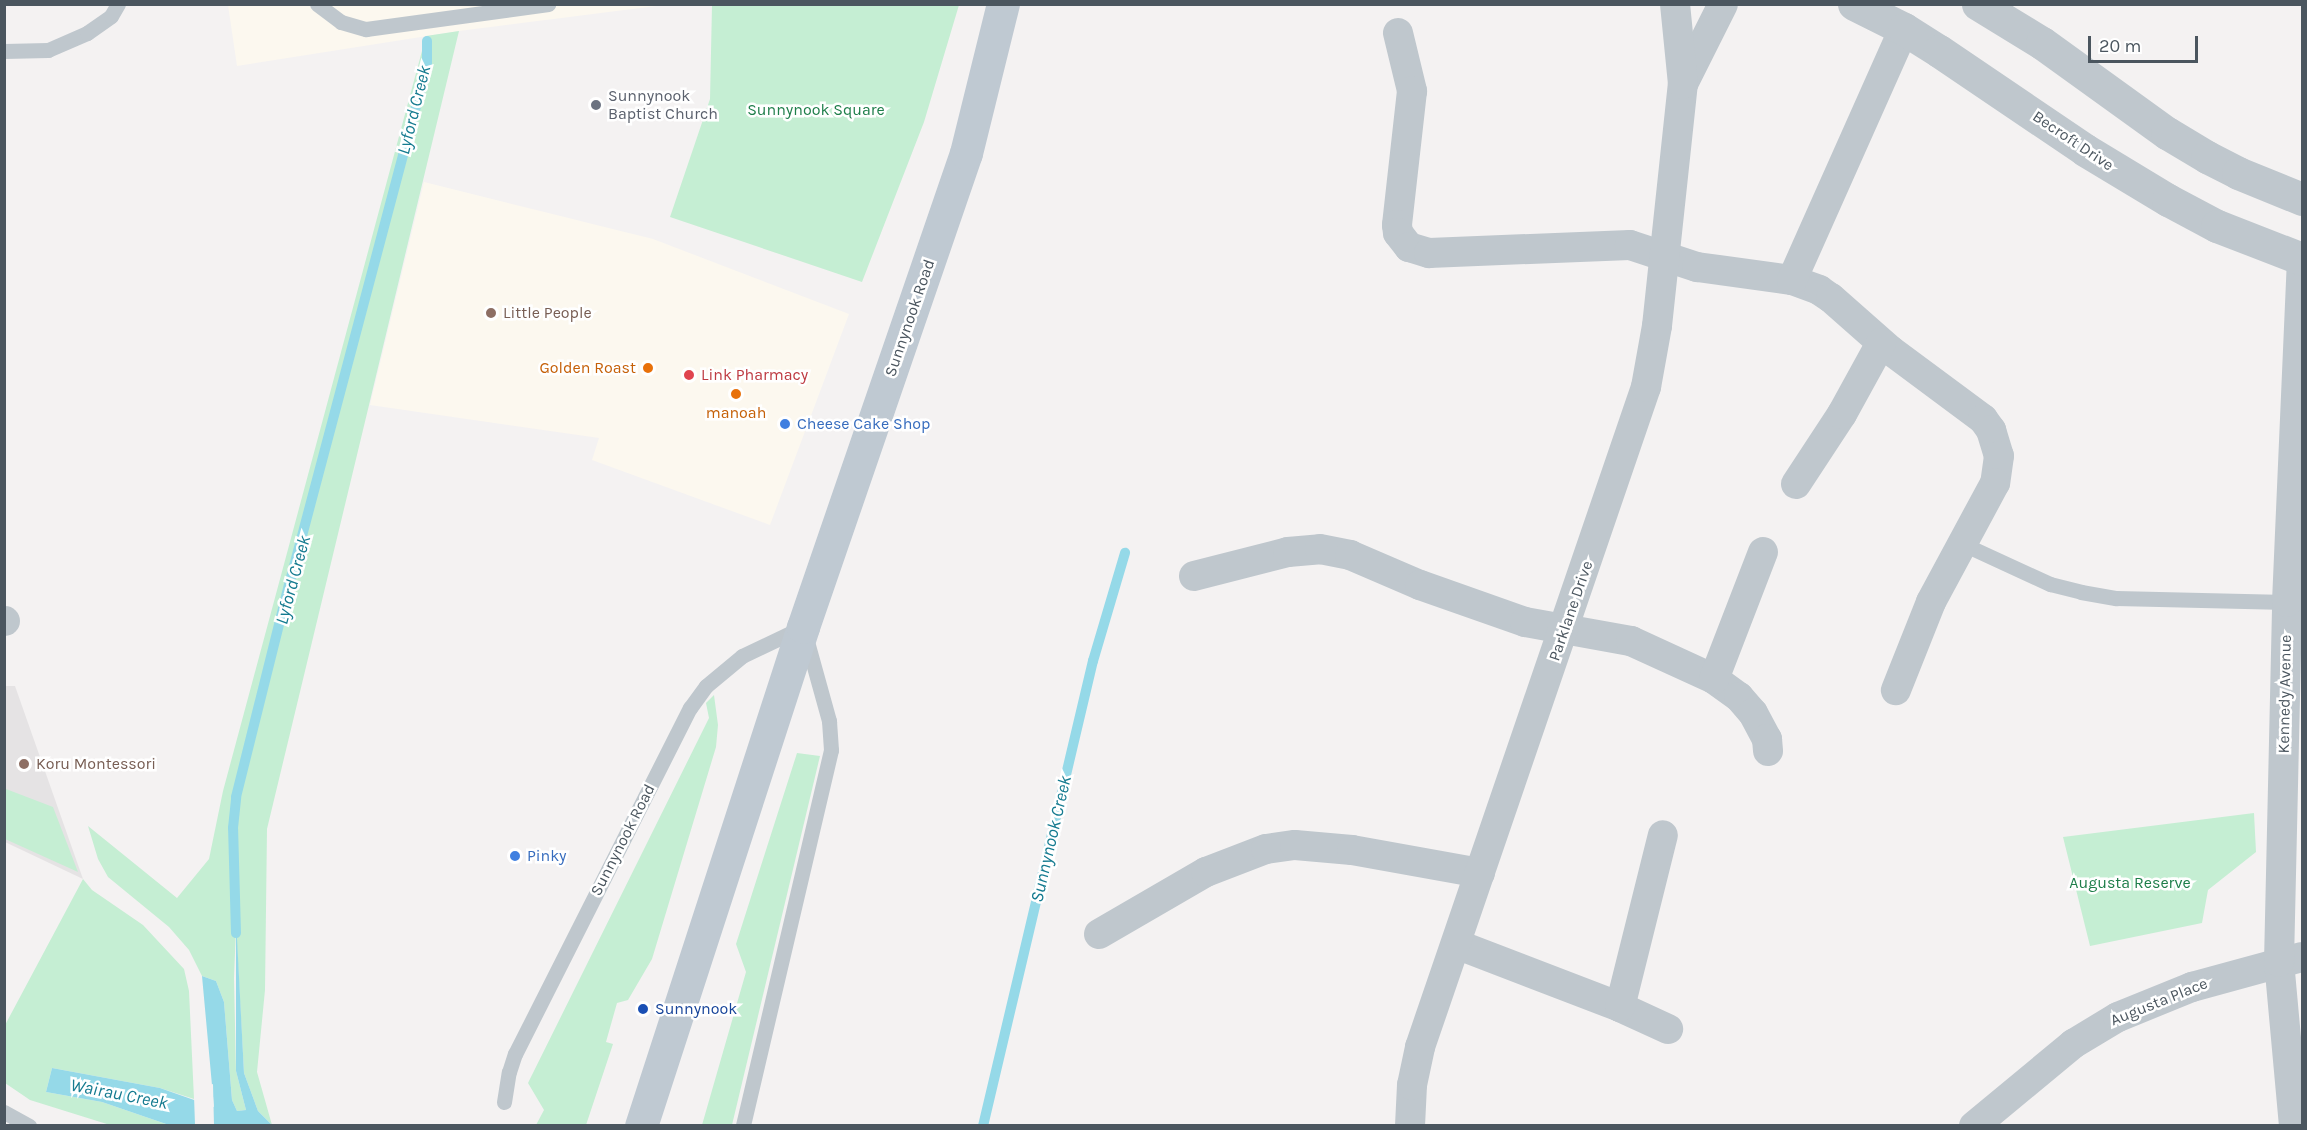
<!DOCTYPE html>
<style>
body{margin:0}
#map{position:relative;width:2307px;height:1130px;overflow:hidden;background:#f4f2f2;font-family:Karla,sans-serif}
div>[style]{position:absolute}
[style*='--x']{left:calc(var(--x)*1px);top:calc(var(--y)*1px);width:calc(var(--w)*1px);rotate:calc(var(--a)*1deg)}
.commercial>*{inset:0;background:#fcf8ef}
.education>*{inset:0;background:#e5e3e4}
.green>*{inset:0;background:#c5eed3}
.water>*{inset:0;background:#95d9e8}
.pier>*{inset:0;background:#f4f2f2}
.stream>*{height:10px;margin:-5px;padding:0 5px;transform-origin:5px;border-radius:5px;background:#95d9e8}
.service>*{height:15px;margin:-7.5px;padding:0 7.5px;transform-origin:7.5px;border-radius:7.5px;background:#bfc7cd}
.minor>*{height:30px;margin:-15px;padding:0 15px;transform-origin:15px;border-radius:15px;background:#bfc7cd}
.tertiary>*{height:33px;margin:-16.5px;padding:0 16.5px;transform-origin:16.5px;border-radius:16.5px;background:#bfc7cd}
.secondary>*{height:33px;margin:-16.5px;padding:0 16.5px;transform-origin:16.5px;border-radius:16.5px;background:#bfc9d2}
.dots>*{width:16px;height:16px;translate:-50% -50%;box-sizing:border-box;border:3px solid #fff;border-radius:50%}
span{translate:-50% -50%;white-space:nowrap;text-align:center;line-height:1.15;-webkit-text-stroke:5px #fff;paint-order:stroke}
.worship-label{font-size:16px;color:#5b616d}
.left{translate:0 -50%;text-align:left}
.park-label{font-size:16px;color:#1e7e4a}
.street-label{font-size:16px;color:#4b565f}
.education-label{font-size:16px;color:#785e54}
.food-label{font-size:16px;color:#c56008}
.right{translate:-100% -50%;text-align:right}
.health-label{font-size:16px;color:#be3a42}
.shop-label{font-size:16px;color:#366cbe}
.transit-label{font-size:16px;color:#164399}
.water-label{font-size:18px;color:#157b90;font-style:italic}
.frame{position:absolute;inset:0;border:6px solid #4b565f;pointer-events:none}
.scale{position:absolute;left:2088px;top:36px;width:110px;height:27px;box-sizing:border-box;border:3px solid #4b565f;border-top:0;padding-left:8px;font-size:18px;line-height:21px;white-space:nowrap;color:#4b565f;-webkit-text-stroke:4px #fff;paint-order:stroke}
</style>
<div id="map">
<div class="commercial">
<i style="clip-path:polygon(228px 5px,664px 5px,459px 31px,237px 66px)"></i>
<i style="clip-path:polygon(424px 182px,653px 239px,849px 314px,770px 525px,592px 460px,599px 438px,370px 405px)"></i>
</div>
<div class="education">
<i style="clip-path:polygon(5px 686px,15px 686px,83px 879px,5px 842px)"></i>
</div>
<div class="green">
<i style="clip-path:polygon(712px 5px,959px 5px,924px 122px,862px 282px,670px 217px,710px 99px)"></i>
<i style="clip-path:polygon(459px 31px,267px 829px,265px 990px,257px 1072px,272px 1125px,258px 1111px,244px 1073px,236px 928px,234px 978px,236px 1071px,246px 1110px,237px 1111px,232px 1100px,224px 1002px,216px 981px,202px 976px,189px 950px,169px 927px,108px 877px,98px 859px,88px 826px,177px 898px,209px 859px,223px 791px,426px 36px)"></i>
<i style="clip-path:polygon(714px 695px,718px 725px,716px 747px,652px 959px,628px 1000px,617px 1003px,606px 1042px,613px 1044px,586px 1125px,536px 1125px,544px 1110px,528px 1083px,709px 718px,706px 703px)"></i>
<i style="clip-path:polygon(797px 753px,820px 756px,732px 1125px,702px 1125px,746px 972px,736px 944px)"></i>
<i style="clip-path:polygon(6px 789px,53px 807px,78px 872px,5px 839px)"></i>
<i style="clip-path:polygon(2254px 813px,2256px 852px,2208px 890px,2202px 923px,2090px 946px,2063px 837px)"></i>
<i style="clip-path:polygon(83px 879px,92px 890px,143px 925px,184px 969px,189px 991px,194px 1099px,160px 1088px,52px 1068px,46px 1092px,102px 1102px,169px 1125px,110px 1125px,30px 1100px,5px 1083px,4px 1027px)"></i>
</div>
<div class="water">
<i style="clip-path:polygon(236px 919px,244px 1073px,258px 1111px,272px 1125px,169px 1125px,102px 1102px,46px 1092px,52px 1068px,160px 1088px,214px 1107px,202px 976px,216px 981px,224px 1002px,232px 1100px,237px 1111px,246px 1110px,236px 1071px)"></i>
</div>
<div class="pier">
<i style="clip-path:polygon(213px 1084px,214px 1125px,195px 1125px,194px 1096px,211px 1103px,210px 1085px)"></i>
</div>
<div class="stream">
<i style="--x:236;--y:933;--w:105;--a:-91.6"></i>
<i style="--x:233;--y:828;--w:31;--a:-84"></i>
<i style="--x:236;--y:797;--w:219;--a:-76"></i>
<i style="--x:289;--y:585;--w:538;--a:-75.14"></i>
<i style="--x:427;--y:65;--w:24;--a:-90"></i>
<i style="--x:983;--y:1126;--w:478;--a:-76.7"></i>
<i style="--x:1093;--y:661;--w:113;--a:-73.5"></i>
</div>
<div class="service">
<i style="--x:317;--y:4;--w:30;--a:37"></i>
<i style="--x:341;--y:22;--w:26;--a:16"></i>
<i style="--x:366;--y:29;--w:184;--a:-7.8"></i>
<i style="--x:4;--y:51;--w:44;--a:-1.3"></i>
<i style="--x:48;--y:50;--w:43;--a:-23.6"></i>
<i style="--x:87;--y:33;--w:29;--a:-35"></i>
<i style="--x:111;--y:16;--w:14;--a:-60"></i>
<i style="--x:1963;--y:544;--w:96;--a:24.7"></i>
<i style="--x:2050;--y:584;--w:32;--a:14"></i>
<i style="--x:2081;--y:592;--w:36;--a:10"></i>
<i style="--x:2116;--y:598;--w:171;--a:1.3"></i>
<i style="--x:504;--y:1102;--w:30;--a:-81"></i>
<i style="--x:509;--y:1072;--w:19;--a:-72"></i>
<i style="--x:515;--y:1054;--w:388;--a:-63.2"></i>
<i style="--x:690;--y:708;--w:27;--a:-54"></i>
<i style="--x:706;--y:686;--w:47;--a:-39.8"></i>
<i style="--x:742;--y:656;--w:68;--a:-25.4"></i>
<i style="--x:803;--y:627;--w:98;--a:74.5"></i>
<i style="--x:829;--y:721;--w:29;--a:86"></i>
<i style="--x:831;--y:750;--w:386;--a:103.2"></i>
<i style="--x:4;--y:1112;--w:29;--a:29"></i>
</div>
<div class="minor">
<i style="--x:1398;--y:33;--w:60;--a:76.4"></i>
<i style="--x:1412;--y:91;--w:135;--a:96.4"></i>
<i style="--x:1397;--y:225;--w:8;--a:83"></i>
<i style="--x:1398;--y:233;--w:18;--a:52"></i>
<i style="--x:1409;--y:247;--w:21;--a:17"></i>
<i style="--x:1429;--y:253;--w:201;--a:-2.3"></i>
<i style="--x:1630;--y:245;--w:71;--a:18.2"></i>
<i style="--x:1697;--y:267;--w:96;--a:7.8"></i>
<i style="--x:1792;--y:280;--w:29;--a:20"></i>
<i style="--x:1819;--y:290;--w:14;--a:34"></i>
<i style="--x:1831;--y:298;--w:79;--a:41.4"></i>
<i style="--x:1890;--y:350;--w:116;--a:36.6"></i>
<i style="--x:1983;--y:419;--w:14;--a:54"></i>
<i style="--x:1991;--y:430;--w:27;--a:73"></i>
<i style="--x:1999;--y:456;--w:27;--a:98"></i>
<i style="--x:1995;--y:483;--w:135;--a:118.3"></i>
<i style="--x:1931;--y:602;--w:95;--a:111.7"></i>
<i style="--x:1683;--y:84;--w:89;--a:-63.4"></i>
<i style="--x:1792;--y:280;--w:275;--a:-66"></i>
<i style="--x:1796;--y:484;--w:84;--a:-56.7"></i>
<i style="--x:1842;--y:414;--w:81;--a:-61.2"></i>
<i style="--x:1194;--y:576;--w:97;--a:-14.3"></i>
<i style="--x:1288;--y:552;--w:32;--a:-5"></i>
<i style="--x:1320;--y:549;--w:31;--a:11"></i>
<i style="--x:1350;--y:555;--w:76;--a:23.2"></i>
<i style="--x:1420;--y:585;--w:111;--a:19.4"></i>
<i style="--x:1525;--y:622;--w:108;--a:10.2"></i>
<i style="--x:1631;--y:641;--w:91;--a:24.6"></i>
<i style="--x:1714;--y:679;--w:31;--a:36"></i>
<i style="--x:1739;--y:697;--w:21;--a:49"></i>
<i style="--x:1753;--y:713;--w:30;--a:62"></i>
<i style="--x:1767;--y:739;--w:12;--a:85"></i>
<i style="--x:4;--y:621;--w:1;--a:0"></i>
<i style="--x:1714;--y:679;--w:136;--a:-68.9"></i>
<i style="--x:1099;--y:934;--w:124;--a:-30.1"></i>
<i style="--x:1206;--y:872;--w:64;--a:-21"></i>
<i style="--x:1266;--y:849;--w:29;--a:-8"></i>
<i style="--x:1295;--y:845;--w:57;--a:5"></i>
<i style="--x:1352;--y:850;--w:130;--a:10.2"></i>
<i style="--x:1456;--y:944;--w:176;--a:21"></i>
<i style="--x:1620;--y:1007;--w:53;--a:24.6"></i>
<i style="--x:1620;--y:1007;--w:177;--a:-76"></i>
<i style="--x:1410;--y:1126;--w:41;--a:-87.2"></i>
<i style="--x:1412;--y:1085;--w:39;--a:-78"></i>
<i style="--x:1420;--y:1047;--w:698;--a:-71.1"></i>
<i style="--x:1646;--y:387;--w:62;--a:-79.8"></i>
<i style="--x:1657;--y:326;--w:243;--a:-83.9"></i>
<i style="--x:1683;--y:84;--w:80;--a:-95.7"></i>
<i style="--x:1974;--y:1126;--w:129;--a:-39.6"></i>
<i style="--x:2073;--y:1044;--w:52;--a:-31"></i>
<i style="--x:2118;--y:1017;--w:80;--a:-22.1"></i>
<i style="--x:2192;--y:987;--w:114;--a:-15.3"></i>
<i style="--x:2294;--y:1126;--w:165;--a:-95.2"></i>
<i style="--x:2279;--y:962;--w:360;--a:-88.7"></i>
<i style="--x:2287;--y:602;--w:340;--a:-87.5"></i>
</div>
<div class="tertiary">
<i style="--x:1854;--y:4;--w:56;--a:26.6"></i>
<i style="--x:1904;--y:29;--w:41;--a:32.2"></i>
<i style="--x:1939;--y:51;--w:176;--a:34.1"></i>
<i style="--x:2085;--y:150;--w:97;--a:31.1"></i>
<i style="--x:2168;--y:200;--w:55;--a:28"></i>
<i style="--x:2217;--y:226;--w:91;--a:21.2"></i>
<i style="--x:1978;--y:4;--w:75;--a:31.4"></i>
<i style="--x:2042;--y:43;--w:154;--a:35.8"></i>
<i style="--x:2167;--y:133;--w:47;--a:31"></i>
<i style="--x:2207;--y:157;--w:35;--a:27"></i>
<i style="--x:2238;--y:173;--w:69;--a:22.1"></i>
</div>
<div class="secondary">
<i style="--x:641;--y:1126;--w:525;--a:-72.01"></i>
<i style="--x:803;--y:627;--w:501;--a:-71.02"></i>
<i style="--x:966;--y:153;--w:154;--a:-76.1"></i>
</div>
<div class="dots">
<i style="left:596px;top:105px;background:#6b7280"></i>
<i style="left:491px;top:313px;background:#8d6e63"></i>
<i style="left:648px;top:368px;background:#e8710a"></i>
<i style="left:689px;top:375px;background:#e0444e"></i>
<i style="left:736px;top:394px;background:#e8710a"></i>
<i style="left:785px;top:424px;background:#3f7fe0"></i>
<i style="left:24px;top:764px;background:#8d6e63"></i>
<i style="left:515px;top:856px;background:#3f7fe0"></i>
<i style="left:643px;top:1009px;background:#1a4fb4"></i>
</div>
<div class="worship-label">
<span class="left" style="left:608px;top:105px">Sunnynook<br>Baptist Church</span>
</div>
<div class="park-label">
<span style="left:816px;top:110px">Sunnynook Square</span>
<span style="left:2130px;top:883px">Augusta Reserve</span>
</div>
<div class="street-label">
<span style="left:2073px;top:141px;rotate:34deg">Becroft Drive</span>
<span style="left:910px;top:318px;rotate:-71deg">Sunnynook Road</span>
<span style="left:1571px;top:611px;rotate:-71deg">Parklane Drive</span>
<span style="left:2285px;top:694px;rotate:-89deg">Kennedy Avenue</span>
<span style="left:623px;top:840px;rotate:-63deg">Sunnynook Road</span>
<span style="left:2159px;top:1002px;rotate:-22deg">Augusta Place</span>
</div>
<div class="education-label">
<span class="left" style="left:503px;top:313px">Little People</span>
<span class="left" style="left:36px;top:764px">Koru Montessori</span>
</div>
<div class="food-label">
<span class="right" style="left:636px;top:368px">Golden Roast</span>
<span style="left:736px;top:413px">manoah</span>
</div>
<div class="health-label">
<span class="left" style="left:701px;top:375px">Link Pharmacy</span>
</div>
<div class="shop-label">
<span class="left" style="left:797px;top:424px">Cheese Cake Shop</span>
<span class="left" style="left:527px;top:856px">Pinky</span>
</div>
<div class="transit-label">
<span class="left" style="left:655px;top:1009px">Sunnynook</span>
</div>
<div class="water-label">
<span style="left:414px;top:110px;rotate:-76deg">Lyford Creek</span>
<span style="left:293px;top:580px;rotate:-75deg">Lyford Creek</span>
<span style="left:1051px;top:839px;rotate:-77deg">Sunnynook Creek</span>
<span style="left:119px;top:1094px;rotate:11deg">Wairau Creek</span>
</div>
<div class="frame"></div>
<div class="scale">20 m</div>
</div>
